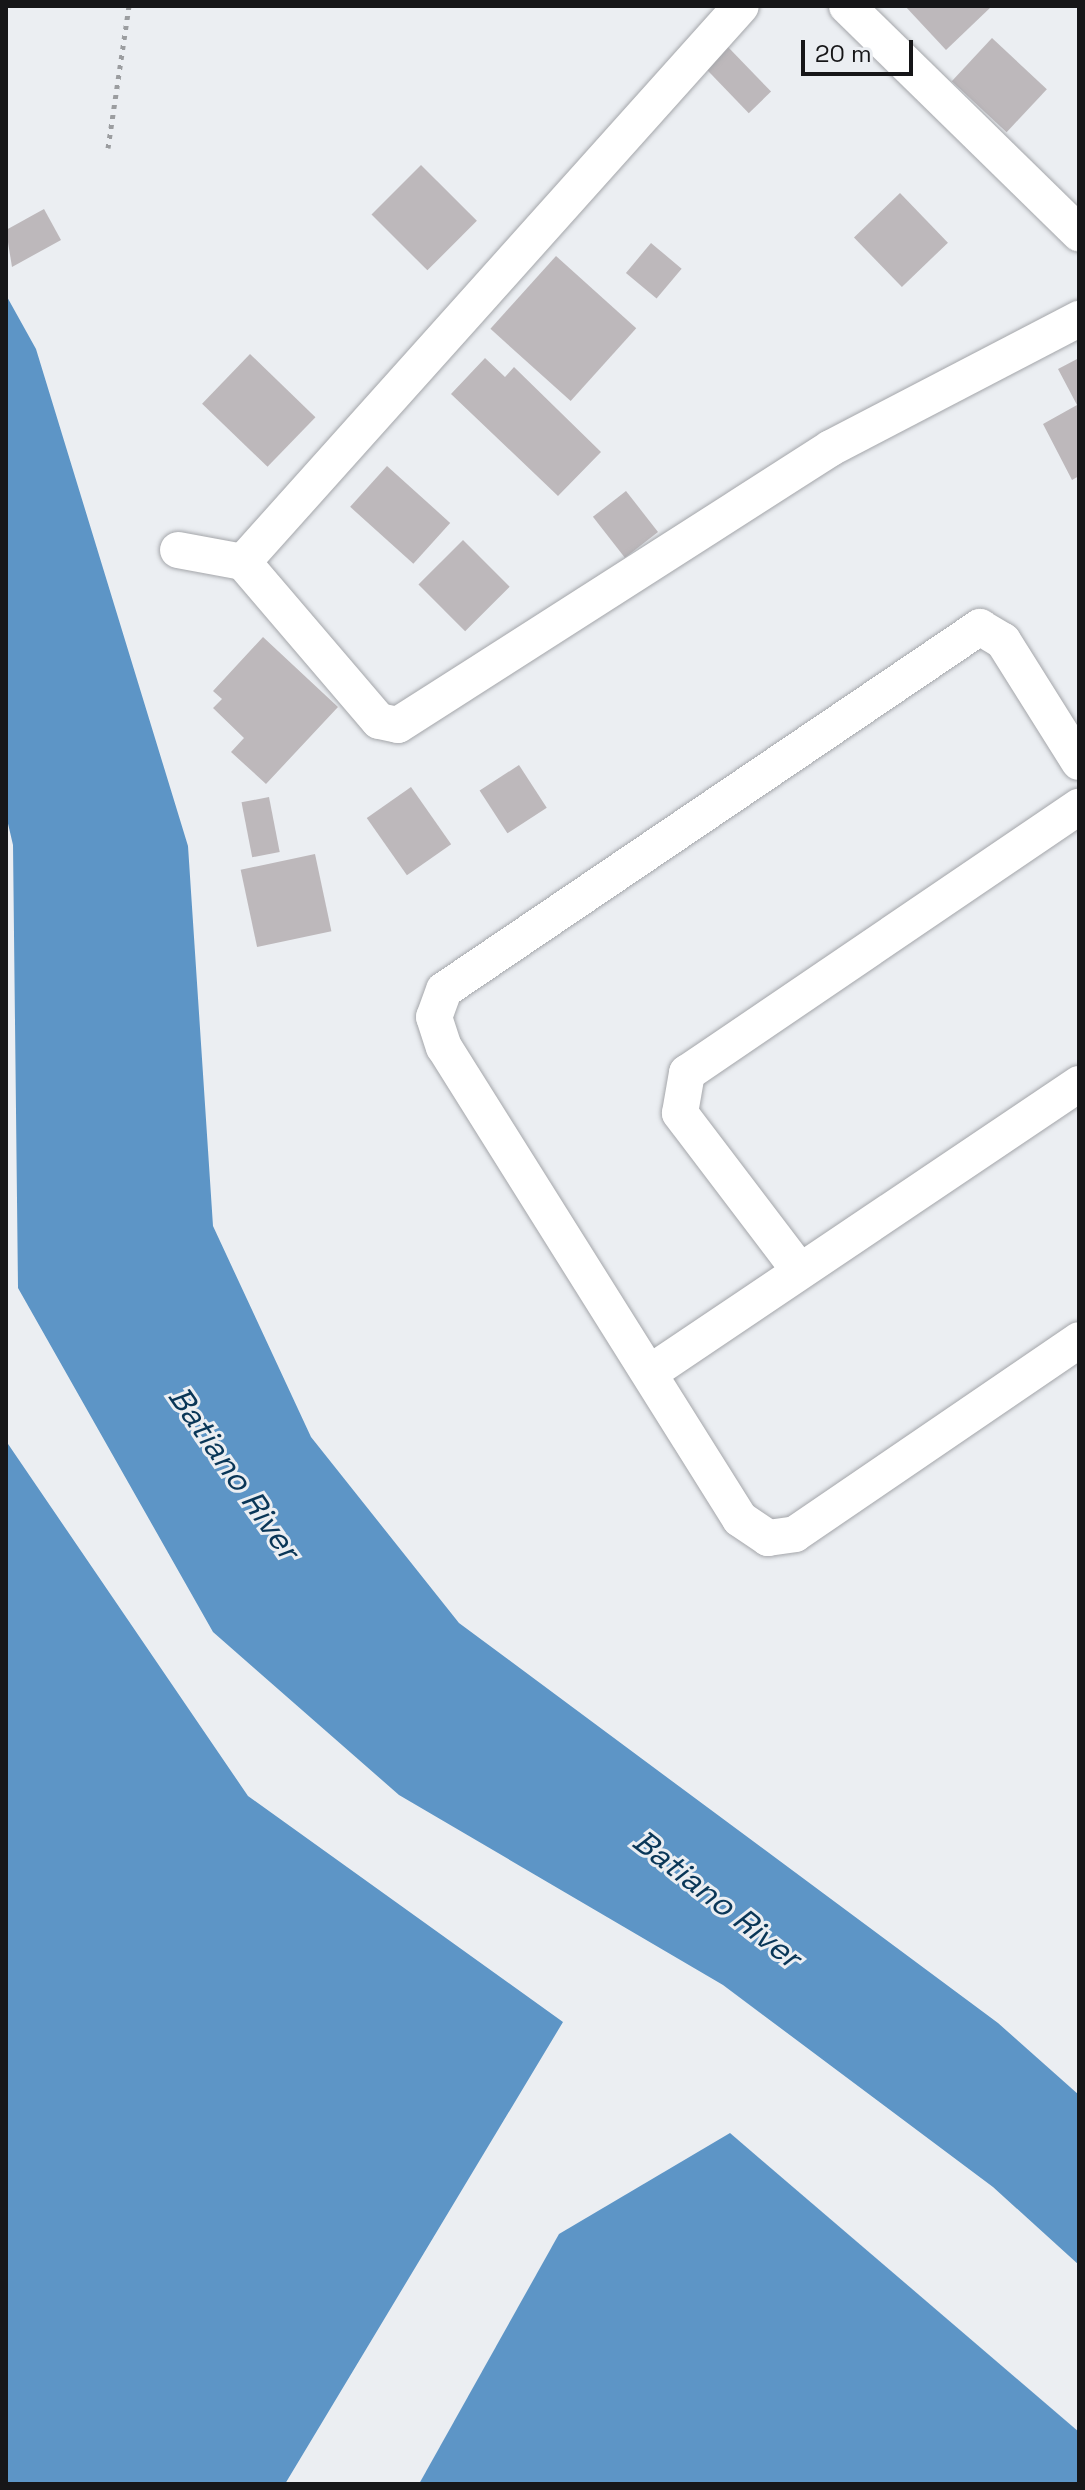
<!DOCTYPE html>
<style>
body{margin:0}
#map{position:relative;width:1085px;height:2490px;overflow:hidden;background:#ebeef2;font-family:"Space Grotesk",sans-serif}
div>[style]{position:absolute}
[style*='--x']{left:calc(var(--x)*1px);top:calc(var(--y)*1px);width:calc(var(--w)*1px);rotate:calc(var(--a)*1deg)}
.water>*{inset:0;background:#5d95c6}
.building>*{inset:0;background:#bdb8bb;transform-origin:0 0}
.path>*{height:5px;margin-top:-2.5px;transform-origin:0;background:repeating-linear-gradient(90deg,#9b9da0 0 4px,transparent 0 10px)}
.roads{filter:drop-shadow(0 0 2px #a4a6aa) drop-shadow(0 0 2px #a4a6aa)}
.minor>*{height:36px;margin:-18px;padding:0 18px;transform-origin:18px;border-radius:18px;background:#fff}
span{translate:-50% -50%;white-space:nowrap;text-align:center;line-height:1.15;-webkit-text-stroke:6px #ebeef2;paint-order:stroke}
.water-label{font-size:32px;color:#093657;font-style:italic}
.frame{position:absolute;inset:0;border:8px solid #161618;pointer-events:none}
.scale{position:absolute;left:801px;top:40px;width:112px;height:36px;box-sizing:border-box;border:4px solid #161618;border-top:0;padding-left:10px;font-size:24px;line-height:28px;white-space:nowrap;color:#161618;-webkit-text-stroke:6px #ebeef2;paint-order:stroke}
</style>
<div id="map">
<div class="water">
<i style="clip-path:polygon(6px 295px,36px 349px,188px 846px,213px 1226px,311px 1437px,459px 1623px,998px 2023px,1079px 2095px,1079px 2265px,993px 2187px,723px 1985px,399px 1795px,213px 1632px,18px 1288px,13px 845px,6px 815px)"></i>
<i style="clip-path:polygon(6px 1441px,248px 1796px,563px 2022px,285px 2484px,6px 2484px)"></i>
<i style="clip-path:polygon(730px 2133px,1079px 2432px,1079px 2484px,419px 2484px,559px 2234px)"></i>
</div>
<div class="building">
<i style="clip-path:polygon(905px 6px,992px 6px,946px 50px)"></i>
<i style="left:992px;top:38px;width:75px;height:59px;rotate:43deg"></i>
<i style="left:728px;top:47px;width:62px;height:31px;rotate:46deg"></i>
<i style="left:421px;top:165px;width:79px;height:70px;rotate:45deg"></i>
<i style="left:900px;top:193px;width:69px;height:64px;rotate:46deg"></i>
<i style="clip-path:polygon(44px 209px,61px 240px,12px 267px,6px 230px)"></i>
<i style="left:651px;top:243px;width:40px;height:39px;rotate:40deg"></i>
<i style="left:556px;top:256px;width:108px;height:98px;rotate:42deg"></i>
<i style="left:250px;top:354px;width:91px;height:69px;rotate:44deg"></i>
<i style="clip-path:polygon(485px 358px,505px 377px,514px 367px,601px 452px,558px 496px,451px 394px)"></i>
<i style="clip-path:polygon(1079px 358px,1079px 476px,1072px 480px,1043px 424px,1077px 405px,1058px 369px)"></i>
<i style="left:387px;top:466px;width:85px;height:55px;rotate:42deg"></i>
<i style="left:626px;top:491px;width:52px;height:42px;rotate:52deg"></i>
<i style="left:463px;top:540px;width:66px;height:63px;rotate:45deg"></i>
<i style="clip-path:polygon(263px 637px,338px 707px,266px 784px,231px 752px,244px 738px,213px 708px,222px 699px,213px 691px)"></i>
<i style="left:519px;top:765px;width:51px;height:47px;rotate:57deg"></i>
<i style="left:411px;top:787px;width:70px;height:54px;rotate:55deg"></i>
<i style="left:269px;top:797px;width:56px;height:28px;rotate:79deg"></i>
<i style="left:315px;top:854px;width:79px;height:76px;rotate:78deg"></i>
</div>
<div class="path">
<i style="--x:108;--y:148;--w:144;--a:-81.6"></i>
</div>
<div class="roads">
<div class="minor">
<i style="--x:847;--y:6;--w:325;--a:44.4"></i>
<i style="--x:178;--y:550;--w:66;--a:10.5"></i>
<i style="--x:243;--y:562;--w:209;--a:49.5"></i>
<i style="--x:379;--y:721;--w:19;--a:12"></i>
<i style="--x:398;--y:725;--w:514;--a:-32.61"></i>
<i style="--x:831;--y:448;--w:280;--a:-27.5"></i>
<i style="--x:243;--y:562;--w:746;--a:-48.15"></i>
<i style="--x:1079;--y:762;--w:143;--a:-122.1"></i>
<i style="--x:1003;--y:641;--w:27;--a:-149"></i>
<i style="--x:980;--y:627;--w:647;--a:145.89"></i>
<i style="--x:444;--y:990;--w:29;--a:110"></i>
<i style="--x:434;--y:1017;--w:32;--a:72"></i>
<i style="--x:444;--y:1047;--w:557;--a:57.91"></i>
<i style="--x:740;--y:1519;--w:34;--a:34"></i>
<i style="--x:768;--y:1538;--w:27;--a:-8"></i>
<i style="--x:795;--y:1534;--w:344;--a:-34.3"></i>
<i style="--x:799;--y:1270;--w:197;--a:-127.2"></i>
<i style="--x:680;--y:1113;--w:41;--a:-80.1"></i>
<i style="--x:687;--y:1073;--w:474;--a:-34.2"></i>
<i style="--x:651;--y:1372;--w:516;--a:-33.94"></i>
</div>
</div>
<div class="water-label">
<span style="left:234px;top:1473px;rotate:55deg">Batiano River</span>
<span style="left:717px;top:1899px;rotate:38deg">Batiano River</span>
</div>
<div class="frame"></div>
<div class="scale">20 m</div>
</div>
